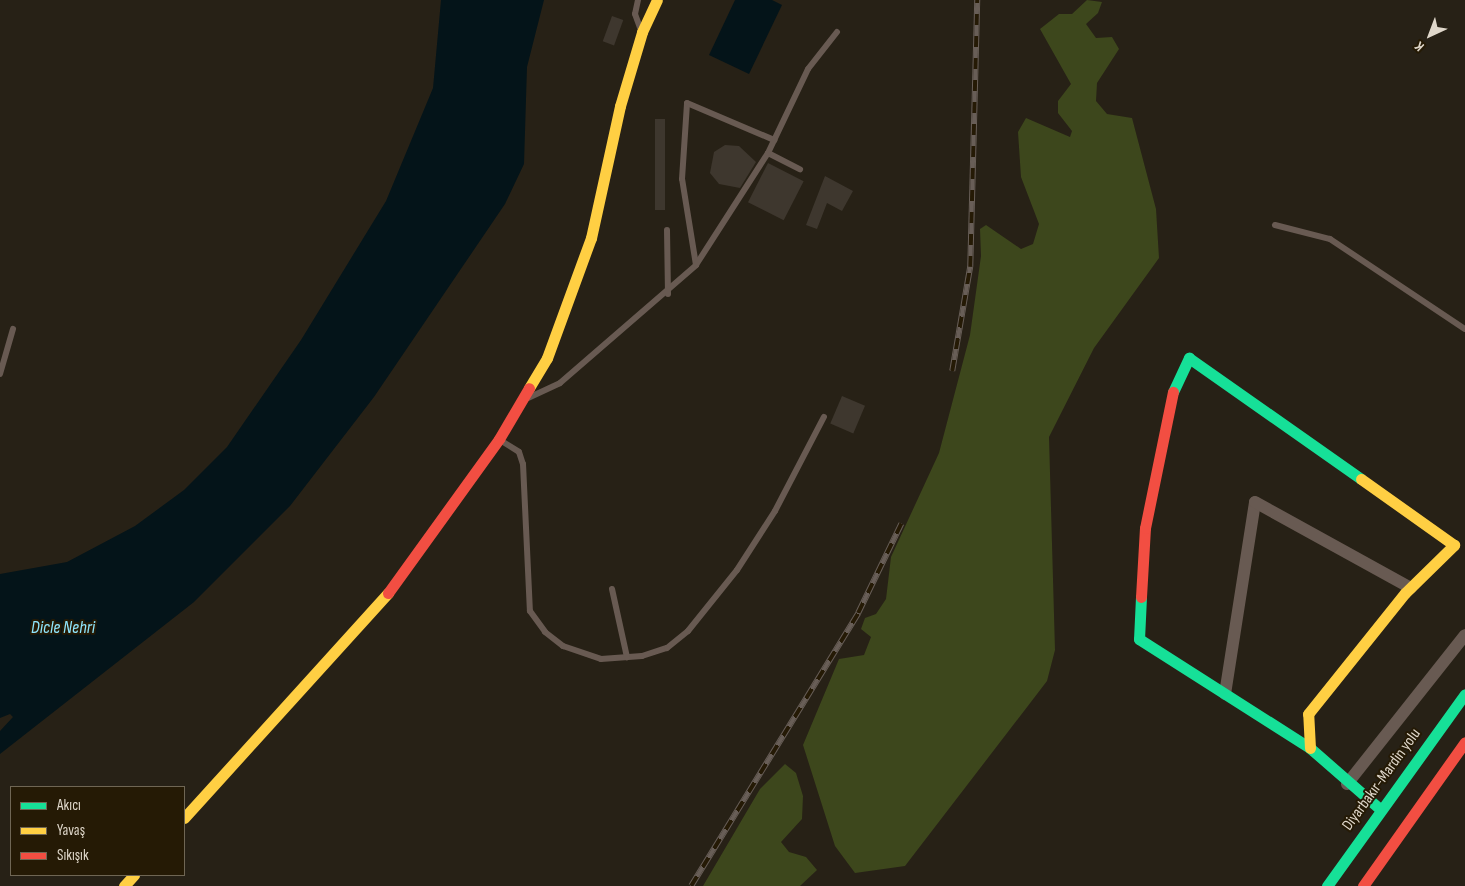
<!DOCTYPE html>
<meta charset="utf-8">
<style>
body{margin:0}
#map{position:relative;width:1465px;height:886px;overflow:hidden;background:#272116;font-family:"Sofia Sans Condensed",sans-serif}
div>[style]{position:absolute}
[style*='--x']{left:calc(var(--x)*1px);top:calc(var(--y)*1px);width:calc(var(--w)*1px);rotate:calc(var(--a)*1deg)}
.green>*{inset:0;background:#3d471c}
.water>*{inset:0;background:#041419}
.building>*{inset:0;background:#3e372e;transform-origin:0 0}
.lane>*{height:6px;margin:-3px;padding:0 3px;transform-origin:3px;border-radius:3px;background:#685a52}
.street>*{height:12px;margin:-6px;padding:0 6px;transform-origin:6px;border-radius:6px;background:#685a52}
.fast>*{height:11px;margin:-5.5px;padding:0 5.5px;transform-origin:5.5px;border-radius:5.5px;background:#16e098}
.slow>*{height:11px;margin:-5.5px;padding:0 5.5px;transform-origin:5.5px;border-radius:5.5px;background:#ffcf43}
.jam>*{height:11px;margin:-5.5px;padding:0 5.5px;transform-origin:5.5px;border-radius:5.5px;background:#f24e42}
.rail>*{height:5.5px;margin-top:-2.75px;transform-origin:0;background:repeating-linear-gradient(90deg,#251a05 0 11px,#685e57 0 22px);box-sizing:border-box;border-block:1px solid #685e57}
span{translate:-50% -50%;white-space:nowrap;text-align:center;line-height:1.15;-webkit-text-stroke:4px #251a05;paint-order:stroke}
.street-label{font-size:16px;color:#dfd7ca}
.water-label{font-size:18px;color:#8fe6fe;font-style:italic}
.legend{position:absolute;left:10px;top:786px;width:175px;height:90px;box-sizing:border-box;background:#251a05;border:1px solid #6f6654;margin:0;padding:6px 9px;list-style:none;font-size:15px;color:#dfd7ca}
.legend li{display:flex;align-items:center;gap:10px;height:25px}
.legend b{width:25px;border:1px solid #6f6654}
.north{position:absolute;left:1405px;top:10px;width:50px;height:50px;-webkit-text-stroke:4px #251a05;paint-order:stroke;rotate:223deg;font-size:14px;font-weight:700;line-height:20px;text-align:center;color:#dfd7ca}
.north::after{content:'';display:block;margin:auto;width:18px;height:22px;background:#dfd7ca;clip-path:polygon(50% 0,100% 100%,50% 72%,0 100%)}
</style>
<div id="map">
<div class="green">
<i style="clip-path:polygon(1087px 0,1102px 2px,1098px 13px,1086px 24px,1096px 38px,1112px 37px,1119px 49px,1097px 83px,1096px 101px,1107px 114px,1132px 118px,1156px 209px,1159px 258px,1094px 348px,1049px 437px,1055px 650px,1047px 681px,905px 866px,855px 873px,835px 846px,803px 745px,839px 659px,864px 655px,871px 637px,861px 629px,865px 618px,876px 614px,886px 599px,891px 557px,939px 453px,970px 335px,981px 256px,980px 229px,986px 225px,1021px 249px,1033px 244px,1039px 224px,1021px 177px,1018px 132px,1026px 118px,1070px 137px,1072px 131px,1058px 113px,1058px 101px,1071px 84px,1040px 29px,1059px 14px,1072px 14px)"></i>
<i style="clip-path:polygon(785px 764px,796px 773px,803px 796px,802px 819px,781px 842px,789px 852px,806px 857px,817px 870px,800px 886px,703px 886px,760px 789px)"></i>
</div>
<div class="water">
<i style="clip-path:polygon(441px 0,544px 0,527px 67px,524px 164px,505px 204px,374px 397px,290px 506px,194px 602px,0 754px,0 731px,13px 717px,10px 714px,0 718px,0 574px,67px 562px,135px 526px,184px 490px,227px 447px,301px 340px,386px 201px,433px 88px)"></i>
<i style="clip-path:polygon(735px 0,772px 0,782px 5px,749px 74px,709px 55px)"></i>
</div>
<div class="building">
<i style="left:612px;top:16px;width:12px;height:27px;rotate:20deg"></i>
<i style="left:655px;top:119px;width:10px;height:91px"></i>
<i style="clip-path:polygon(725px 145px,739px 146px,756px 162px,740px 188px,719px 184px,710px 173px,714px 152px)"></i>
<i style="left:768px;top:163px;width:40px;height:44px;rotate:27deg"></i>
<i style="clip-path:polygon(825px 176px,853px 191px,842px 211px,827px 203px,817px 229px,806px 225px)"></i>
<i style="left:842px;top:396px;width:25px;height:30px;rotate:23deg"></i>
</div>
<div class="lane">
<i style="--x:638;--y:0;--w:14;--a:102"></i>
<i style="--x:635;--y:14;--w:15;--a:70"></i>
<i style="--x:768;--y:153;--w:36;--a:27"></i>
<i style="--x:1275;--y:225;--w:57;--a:14.3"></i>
<i style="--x:1330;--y:239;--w:162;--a:33.7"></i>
<i style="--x:667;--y:230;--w:64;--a:89.1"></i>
<i style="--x:696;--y:265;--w:87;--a:-99.2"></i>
<i style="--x:682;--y:179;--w:76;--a:-86.2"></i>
<i style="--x:687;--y:103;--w:95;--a:23"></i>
<i style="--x:0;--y:374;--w:47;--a:-73.9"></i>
<i style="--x:528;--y:398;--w:35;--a:-25"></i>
<i style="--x:560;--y:383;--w:180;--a:-40.9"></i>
<i style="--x:696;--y:265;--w:133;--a:-57.3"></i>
<i style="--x:768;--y:153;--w:93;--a:-64.5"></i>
<i style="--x:808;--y:69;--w:47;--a:-51.9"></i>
<i style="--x:500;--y:440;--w:22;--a:32"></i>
<i style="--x:519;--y:452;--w:13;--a:72"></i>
<i style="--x:523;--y:464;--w:147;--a:87.3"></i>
<i style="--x:530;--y:611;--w:26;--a:54"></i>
<i style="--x:545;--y:632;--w:23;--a:38"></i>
<i style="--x:563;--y:646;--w:40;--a:18.9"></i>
<i style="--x:601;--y:659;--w:41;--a:-4.2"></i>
<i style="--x:642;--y:656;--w:26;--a:-18"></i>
<i style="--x:667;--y:648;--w:27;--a:-39"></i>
<i style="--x:688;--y:631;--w:78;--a:-51.2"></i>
<i style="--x:737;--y:570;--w:70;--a:-57.2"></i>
<i style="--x:775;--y:511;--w:106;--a:-62.5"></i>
<i style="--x:612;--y:589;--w:70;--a:77.6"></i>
</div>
<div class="street">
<i style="--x:1225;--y:694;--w:194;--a:-81.1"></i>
<i style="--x:1255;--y:502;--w:178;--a:28.9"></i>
<i style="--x:1347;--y:784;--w:190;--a:-51.6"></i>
</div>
<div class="fast">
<i style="--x:1173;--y:392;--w:38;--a:-65"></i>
<i style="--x:1189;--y:358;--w:210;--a:35.1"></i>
<i style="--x:1141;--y:597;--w:42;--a:92.7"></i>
<i style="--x:1139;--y:639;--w:203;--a:32.5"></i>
<i style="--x:1310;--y:748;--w:93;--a:41.1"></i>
<i style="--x:1327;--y:886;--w:236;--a:-54.3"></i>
</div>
<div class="slow">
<i style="--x:529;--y:388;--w:35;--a:-59"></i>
<i style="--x:547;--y:358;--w:128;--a:-69.9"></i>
<i style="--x:591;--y:238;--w:135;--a:-77.6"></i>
<i style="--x:620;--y:106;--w:77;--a:-73.4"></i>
<i style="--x:642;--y:32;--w:35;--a:-65"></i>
<i style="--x:1310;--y:748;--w:34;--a:-93"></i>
<i style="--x:1308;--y:714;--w:155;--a:-51.3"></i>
<i style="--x:1405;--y:593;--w:69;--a:-44.4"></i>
<i style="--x:1454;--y:545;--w:114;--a:-144.6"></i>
<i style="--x:184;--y:818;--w:304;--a:-47.8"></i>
<i style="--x:124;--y:886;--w:15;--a:-48"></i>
</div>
<div class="jam">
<i style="--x:388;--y:593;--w:190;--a:-54.2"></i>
<i style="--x:499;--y:439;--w:59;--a:-59.5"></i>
<i style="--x:1141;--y:597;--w:69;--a:-86.7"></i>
<i style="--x:1145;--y:528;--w:139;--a:-78.4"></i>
<i style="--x:1363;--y:886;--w:176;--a:-54.7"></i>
</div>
<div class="rail">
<i style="--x:952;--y:371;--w:106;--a:-80.2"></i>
<i style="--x:970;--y:267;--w:267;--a:-88.5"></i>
<i style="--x:691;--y:886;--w:320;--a:-58.5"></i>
<i style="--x:858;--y:613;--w:99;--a:-64.2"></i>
</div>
<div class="street-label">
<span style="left:1382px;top:780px;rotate:-54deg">Diyarbakır-Mardin yolu</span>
</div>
<div class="water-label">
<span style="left:63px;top:628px">Dicle Nehri</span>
</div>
<ul class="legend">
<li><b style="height:6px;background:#16e098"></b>Akıcı</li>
<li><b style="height:6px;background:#ffcf43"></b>Yavaş</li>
<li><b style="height:6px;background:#f24e42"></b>Sıkışık</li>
</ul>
<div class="north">K</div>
</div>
